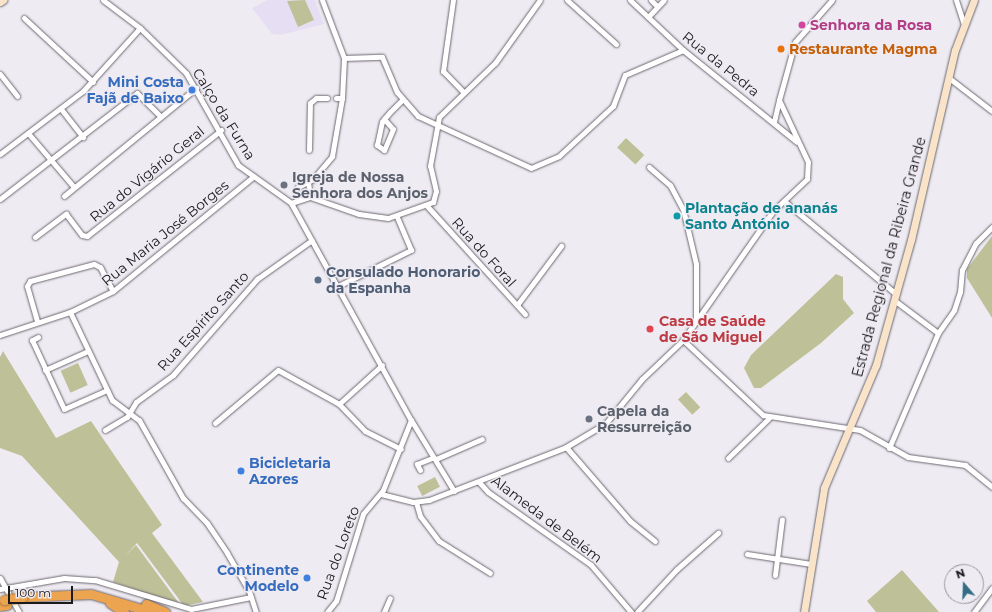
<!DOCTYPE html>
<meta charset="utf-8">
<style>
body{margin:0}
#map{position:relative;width:992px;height:612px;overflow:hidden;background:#efebf3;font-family:Montserrat,sans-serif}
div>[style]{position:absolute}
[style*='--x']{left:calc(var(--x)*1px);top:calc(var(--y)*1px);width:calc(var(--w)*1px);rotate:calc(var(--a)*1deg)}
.education>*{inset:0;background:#e6dff4}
.green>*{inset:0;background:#bec198;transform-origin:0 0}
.roads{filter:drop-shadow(0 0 1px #6c686f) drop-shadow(0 0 1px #6c686f)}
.street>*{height:5px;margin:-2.5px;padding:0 2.5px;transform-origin:2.5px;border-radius:2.5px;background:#fff}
.secondary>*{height:7px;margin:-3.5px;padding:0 3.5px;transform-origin:3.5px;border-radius:3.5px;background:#f9e4ca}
.highway>*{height:9px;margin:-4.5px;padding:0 4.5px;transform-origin:4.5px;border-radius:4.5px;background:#eca450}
.bridges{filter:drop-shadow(0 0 1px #a3743e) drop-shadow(0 0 1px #a3743e)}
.highway-bridge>*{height:9px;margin:-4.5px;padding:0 4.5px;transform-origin:4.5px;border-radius:4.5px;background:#eca450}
.dots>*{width:11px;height:11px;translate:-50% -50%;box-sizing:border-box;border:2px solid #efebf3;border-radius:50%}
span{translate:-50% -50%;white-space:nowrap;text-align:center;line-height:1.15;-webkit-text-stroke:3px #efebf3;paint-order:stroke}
.hotel-label{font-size:14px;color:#b23c85;font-weight:700}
.left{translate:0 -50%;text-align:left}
.food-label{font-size:14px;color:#c56008;font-weight:700}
.street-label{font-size:14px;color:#1b1a1c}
.shop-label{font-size:14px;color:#366cbe;font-weight:700}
.right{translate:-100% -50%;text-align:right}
.worship-label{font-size:14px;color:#5b616d;font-weight:700}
.culture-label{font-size:14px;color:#0d838f;font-weight:700}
.service-label{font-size:14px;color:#4e5e75;font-weight:700}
.health-label{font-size:14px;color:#be3a42;font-weight:700}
.north{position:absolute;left:944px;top:564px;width:40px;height:40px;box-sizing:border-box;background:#efebf3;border:1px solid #9a979d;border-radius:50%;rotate:341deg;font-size:11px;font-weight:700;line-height:16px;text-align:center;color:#1b1a1c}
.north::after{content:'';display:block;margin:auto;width:14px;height:18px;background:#326d85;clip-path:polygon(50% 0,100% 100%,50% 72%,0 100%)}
.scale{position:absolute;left:8px;top:586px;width:65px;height:18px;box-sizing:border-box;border:2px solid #1b1a1c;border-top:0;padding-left:5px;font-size:12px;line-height:14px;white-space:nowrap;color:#1b1a1c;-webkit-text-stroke:3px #efebf3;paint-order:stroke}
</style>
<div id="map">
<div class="education">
<i style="clip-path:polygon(267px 0,315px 0,324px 24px,281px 35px,272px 34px,252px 8px)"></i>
</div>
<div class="green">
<i style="clip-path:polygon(305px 0,314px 20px,298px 27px,287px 1px)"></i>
<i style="left:626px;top:138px;width:25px;height:13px;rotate:43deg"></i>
<i style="clip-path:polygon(992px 236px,992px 318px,967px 278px,967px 269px)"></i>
<i style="clip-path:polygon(836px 274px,843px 277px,843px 299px,854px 313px,821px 343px,761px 388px,754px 388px,744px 368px,751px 355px)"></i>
<i style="clip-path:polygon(3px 351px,56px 438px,91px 421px,162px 525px,152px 533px,203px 602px,184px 606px,137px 543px,125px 556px,136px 545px,181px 606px,113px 582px,119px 562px,22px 456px,0 448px,0 357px)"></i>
<i style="left:78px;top:363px;width:24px;height:19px;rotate:66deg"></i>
<i style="left:686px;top:392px;width:21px;height:11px;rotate:47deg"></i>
<i style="left:435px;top:477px;width:11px;height:20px;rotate:63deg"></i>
<i style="clip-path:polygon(902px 570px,939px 612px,876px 612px,867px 601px)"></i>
</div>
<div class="roads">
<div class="street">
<i style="--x:103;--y:0;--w:46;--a:37.1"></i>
<i style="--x:140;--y:28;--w:64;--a:44.4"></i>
<i style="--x:186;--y:73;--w:106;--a:60.5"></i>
<i style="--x:238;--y:165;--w:65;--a:35.6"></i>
<i style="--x:453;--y:0;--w:72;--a:98"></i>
<i style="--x:443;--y:71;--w:29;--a:46"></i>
<i style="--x:567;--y:0;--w:66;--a:41.9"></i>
<i style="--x:630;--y:0;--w:73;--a:43.3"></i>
<i style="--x:683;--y:50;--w:146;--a:38.9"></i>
<i style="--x:651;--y:0;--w:8;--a:45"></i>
<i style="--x:956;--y:0;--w:25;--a:72"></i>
<i style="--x:648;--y:17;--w:23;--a:-47"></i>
<i style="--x:24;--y:18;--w:94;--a:42.8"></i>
<i style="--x:344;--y:58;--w:38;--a:-2"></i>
<i style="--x:382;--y:57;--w:38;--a:67"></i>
<i style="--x:397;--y:92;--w:32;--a:49"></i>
<i style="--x:418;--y:116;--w:124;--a:24.7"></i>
<i style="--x:531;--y:168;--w:30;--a:-23"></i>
<i style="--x:559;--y:156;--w:74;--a:-42.8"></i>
<i style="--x:613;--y:106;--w:33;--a:-69"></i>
<i style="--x:625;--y:75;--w:63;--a:-23.3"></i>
<i style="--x:0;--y:74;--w:28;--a:52"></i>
<i style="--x:949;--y:78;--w:54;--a:37.5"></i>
<i style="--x:336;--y:98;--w:6;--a:0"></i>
<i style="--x:779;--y:100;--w:60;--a:-74.6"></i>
<i style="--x:795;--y:42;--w:56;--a:-48.6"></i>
<i style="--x:61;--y:109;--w:36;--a:52"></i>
<i style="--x:384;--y:119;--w:13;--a:48"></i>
<i style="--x:393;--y:129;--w:23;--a:113"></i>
<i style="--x:384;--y:150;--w:9;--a:-144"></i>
<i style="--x:377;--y:145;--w:24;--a:-78"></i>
<i style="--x:382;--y:122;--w:4;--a:-56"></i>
<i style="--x:384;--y:119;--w:9;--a:-49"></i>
<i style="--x:390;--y:112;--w:17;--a:-45"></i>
<i style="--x:28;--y:133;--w:71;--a:49.6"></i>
<i style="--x:309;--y:150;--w:47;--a:-88.8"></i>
<i style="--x:310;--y:103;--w:8;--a:-40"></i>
<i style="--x:316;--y:98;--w:11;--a:0"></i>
<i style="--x:0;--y:154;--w:104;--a:-37.2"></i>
<i style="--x:83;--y:91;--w:85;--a:-47.9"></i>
<i style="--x:649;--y:167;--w:28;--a:41"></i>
<i style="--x:670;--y:185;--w:27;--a:62"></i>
<i style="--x:683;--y:209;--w:57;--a:76.7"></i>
<i style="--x:696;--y:264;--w:58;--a:90"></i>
<i style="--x:308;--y:182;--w:15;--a:82"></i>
<i style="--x:64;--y:196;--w:171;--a:-39.3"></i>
<i style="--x:0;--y:199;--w:173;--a:-37.7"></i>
<i style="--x:137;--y:93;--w:33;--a:45"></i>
<i style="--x:297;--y:199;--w:12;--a:-85"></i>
<i style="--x:298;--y:187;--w:17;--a:-28"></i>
<i style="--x:313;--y:179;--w:30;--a:-50"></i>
<i style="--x:332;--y:156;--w:59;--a:-80.2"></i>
<i style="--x:342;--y:98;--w:40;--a:-87.1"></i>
<i style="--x:344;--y:58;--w:62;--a:-110.8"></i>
<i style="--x:784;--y:201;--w:146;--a:39.7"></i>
<i style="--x:291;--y:203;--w:248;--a:61.1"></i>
<i style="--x:411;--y:420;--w:75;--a:111.8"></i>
<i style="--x:383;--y:490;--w:31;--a:130"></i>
<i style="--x:363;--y:514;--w:91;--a:107.2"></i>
<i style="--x:336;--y:601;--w:14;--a:129"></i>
<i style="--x:291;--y:203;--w:20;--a:-18"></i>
<i style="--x:310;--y:197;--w:52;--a:19.1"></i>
<i style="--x:359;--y:214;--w:29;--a:8"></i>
<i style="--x:388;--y:218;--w:48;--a:-19.6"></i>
<i style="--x:433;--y:202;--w:11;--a:-75"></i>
<i style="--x:436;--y:191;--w:26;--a:-103"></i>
<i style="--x:430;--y:166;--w:50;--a:-79.6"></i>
<i style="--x:439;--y:117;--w:78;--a:-44"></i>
<i style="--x:495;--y:63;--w:77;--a:-54.5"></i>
<i style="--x:427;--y:206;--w:146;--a:47.8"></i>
<i style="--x:35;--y:237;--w:39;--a:-37"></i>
<i style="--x:66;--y:214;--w:26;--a:53"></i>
<i style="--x:82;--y:235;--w:5;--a:11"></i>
<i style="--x:87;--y:236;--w:171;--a:-38.3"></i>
<i style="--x:336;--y:287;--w:84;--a:-26.3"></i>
<i style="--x:411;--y:250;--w:36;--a:-113"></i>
<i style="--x:894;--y:300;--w:55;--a:36.9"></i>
<i style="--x:517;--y:305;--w:74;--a:-53.3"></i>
<i style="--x:70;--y:312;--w:98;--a:64.5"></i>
<i style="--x:112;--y:400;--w:34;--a:37"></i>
<i style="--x:139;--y:420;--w:90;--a:60.6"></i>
<i style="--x:183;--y:498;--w:35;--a:46"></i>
<i style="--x:207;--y:523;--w:36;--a:56"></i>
<i style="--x:227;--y:553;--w:44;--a:59.9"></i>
<i style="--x:249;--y:591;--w:22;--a:72"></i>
<i style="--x:37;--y:321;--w:36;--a:-106"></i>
<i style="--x:27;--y:286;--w:6;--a:-59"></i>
<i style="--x:30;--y:281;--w:66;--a:-14.9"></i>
<i style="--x:94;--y:264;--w:7;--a:27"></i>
<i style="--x:100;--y:267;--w:27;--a:62"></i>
<i style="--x:0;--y:335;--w:74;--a:-18.2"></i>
<i style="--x:70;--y:312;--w:48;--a:-26"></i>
<i style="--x:113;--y:291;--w:181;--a:-39.2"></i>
<i style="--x:38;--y:337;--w:7;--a:153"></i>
<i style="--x:32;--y:340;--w:76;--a:65.1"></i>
<i style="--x:64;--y:409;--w:47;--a:-23.8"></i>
<i style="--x:683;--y:340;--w:110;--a:43.2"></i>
<i style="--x:763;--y:415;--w:98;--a:8.8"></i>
<i style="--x:860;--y:430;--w:55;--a:29.4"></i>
<i style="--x:908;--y:457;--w:58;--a:8"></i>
<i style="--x:965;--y:465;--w:35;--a:39"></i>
<i style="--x:45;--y:370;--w:47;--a:-23.8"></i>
<i style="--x:339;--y:404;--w:37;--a:46"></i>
<i style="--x:365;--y:431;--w:40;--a:26.6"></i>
<i style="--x:411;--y:420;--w:83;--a:58.8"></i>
<i style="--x:215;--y:423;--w:82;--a:-40.1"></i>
<i style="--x:278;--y:370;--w:70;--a:29.1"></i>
<i style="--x:339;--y:404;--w:58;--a:-42.2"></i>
<i style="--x:105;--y:430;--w:26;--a:-31"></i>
<i style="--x:127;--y:417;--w:17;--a:-59"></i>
<i style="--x:136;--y:402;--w:46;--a:-36.1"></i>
<i style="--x:173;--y:375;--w:128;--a:-48.8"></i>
<i style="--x:257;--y:279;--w:67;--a:-35.3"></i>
<i style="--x:566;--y:447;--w:98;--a:49.1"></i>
<i style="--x:630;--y:521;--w:32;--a:39"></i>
<i style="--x:889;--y:448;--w:125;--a:-66.9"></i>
<i style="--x:938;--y:333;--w:28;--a:-55"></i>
<i style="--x:954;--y:310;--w:19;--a:-72"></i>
<i style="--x:960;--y:292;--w:22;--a:-85"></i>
<i style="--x:962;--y:270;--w:30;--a:-63"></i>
<i style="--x:976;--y:243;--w:23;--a:-45"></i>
<i style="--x:728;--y:458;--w:57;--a:-44.3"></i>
<i style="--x:436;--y:459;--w:50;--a:-23.5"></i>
<i style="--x:420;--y:470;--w:7;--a:-117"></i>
<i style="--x:417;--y:464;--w:18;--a:-22"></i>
<i style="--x:479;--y:482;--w:13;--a:48"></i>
<i style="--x:488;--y:492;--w:126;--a:35.3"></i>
<i style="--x:591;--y:565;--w:62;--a:49.6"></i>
<i style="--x:381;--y:494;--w:33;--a:14"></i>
<i style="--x:413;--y:502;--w:16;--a:-7"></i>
<i style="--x:429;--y:500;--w:147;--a:-21.1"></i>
<i style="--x:566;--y:447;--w:47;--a:-31"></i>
<i style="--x:606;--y:423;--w:57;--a:-50.7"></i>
<i style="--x:642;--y:379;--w:57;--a:-43.6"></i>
<i style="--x:683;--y:340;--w:157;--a:-55.1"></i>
<i style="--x:773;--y:211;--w:47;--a:-43.3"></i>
<i style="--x:807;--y:179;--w:17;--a:-87"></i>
<i style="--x:808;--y:162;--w:68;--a:-115.1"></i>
<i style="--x:779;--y:100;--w:22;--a:103"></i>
<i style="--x:416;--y:502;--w:15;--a:74"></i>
<i style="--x:420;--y:516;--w:31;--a:53"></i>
<i style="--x:439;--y:541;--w:60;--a:32.1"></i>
<i style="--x:747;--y:554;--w:65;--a:8.9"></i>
<i style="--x:775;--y:575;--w:56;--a:-82.9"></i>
<i style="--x:0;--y:578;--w:39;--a:61"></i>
<i style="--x:0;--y:589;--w:65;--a:-9.8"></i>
<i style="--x:64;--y:578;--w:31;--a:4"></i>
<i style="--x:95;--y:580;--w:100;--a:16.8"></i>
<i style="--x:191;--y:609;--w:61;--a:-11.3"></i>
<i style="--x:384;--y:612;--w:15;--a:-67"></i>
<i style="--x:637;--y:612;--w:59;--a:-47.1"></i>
<i style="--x:677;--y:569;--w:55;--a:-41.3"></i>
<i style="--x:974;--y:612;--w:30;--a:-53"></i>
</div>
<div class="secondary">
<i style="--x:0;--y:2;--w:4;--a:-34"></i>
<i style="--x:804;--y:612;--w:126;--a:-80.8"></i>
<i style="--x:824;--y:488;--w:134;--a:-67.1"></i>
<i style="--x:876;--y:365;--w:130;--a:-74.4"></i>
<i style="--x:911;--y:240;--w:195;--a:-77"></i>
<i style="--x:955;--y:50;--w:53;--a:-69.2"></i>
</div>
<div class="highway">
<i style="--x:23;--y:597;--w:68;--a:-2.5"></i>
<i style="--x:91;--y:594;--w:64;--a:16.4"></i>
<i style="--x:110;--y:603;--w:17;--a:33"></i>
<i style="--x:146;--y:604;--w:21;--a:23"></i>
<i style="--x:0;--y:606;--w:7;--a:-8"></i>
</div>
</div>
<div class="bridges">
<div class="highway-bridge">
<i style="--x:4;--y:600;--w:19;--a:-9"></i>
</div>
</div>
<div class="dots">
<i style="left:802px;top:25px;background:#d1479c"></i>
<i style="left:781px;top:49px;background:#e8710a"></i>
<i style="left:192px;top:90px;background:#3f7fe0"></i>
<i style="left:284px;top:185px;background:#6b7280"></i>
<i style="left:677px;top:216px;background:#0f9aa8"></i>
<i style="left:318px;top:280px;background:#5c6f8a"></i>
<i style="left:650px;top:329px;background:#e0444e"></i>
<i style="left:589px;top:419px;background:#6b7280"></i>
<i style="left:241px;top:471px;background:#3f7fe0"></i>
<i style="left:307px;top:578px;background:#3f7fe0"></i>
</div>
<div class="hotel-label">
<span class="left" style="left:810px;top:25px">Senhora da Rosa</span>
</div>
<div class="food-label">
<span class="left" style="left:789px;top:49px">Restaurante Magma</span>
</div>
<div class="street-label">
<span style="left:721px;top:64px;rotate:39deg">Rua da Pedra</span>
<span style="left:224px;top:114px;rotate:58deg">Calço da Furna</span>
<span style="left:147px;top:174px;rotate:-39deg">Rua do Vigário Geral</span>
<span style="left:165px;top:233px;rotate:-39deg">Rua Maria José Borges</span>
<span style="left:484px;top:252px;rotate:48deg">Rua do Foral</span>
<span style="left:889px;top:257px;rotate:-75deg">Estrada Regional da Ribeira Grande</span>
<span style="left:203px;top:321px;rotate:-48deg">Rua Espírito Santo</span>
<span style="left:547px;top:519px;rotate:37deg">Alameda de Belém</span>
<span style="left:338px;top:553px;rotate:-70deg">Rua do Loreto</span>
</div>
<div class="shop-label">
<span class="right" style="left:184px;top:90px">Mini Costa<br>Fajã de Baixo</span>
<span class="left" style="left:249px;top:471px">Bicicletaria<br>Azores</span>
<span class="right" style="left:299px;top:578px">Continente<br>Modelo</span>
</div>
<div class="worship-label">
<span class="left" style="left:292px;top:185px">Igreja de Nossa<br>Senhora dos Anjos</span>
<span class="left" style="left:597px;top:419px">Capela da<br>Ressurreição</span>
</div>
<div class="culture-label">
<span class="left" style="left:685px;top:216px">Plantação de ananás<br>Santo António</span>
</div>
<div class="service-label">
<span class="left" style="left:326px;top:280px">Consulado Honorario<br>da Espanha</span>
</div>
<div class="health-label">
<span class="left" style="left:659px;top:329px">Casa de Saúde<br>de São Miguel</span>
</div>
<div class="north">N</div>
<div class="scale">100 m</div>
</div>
